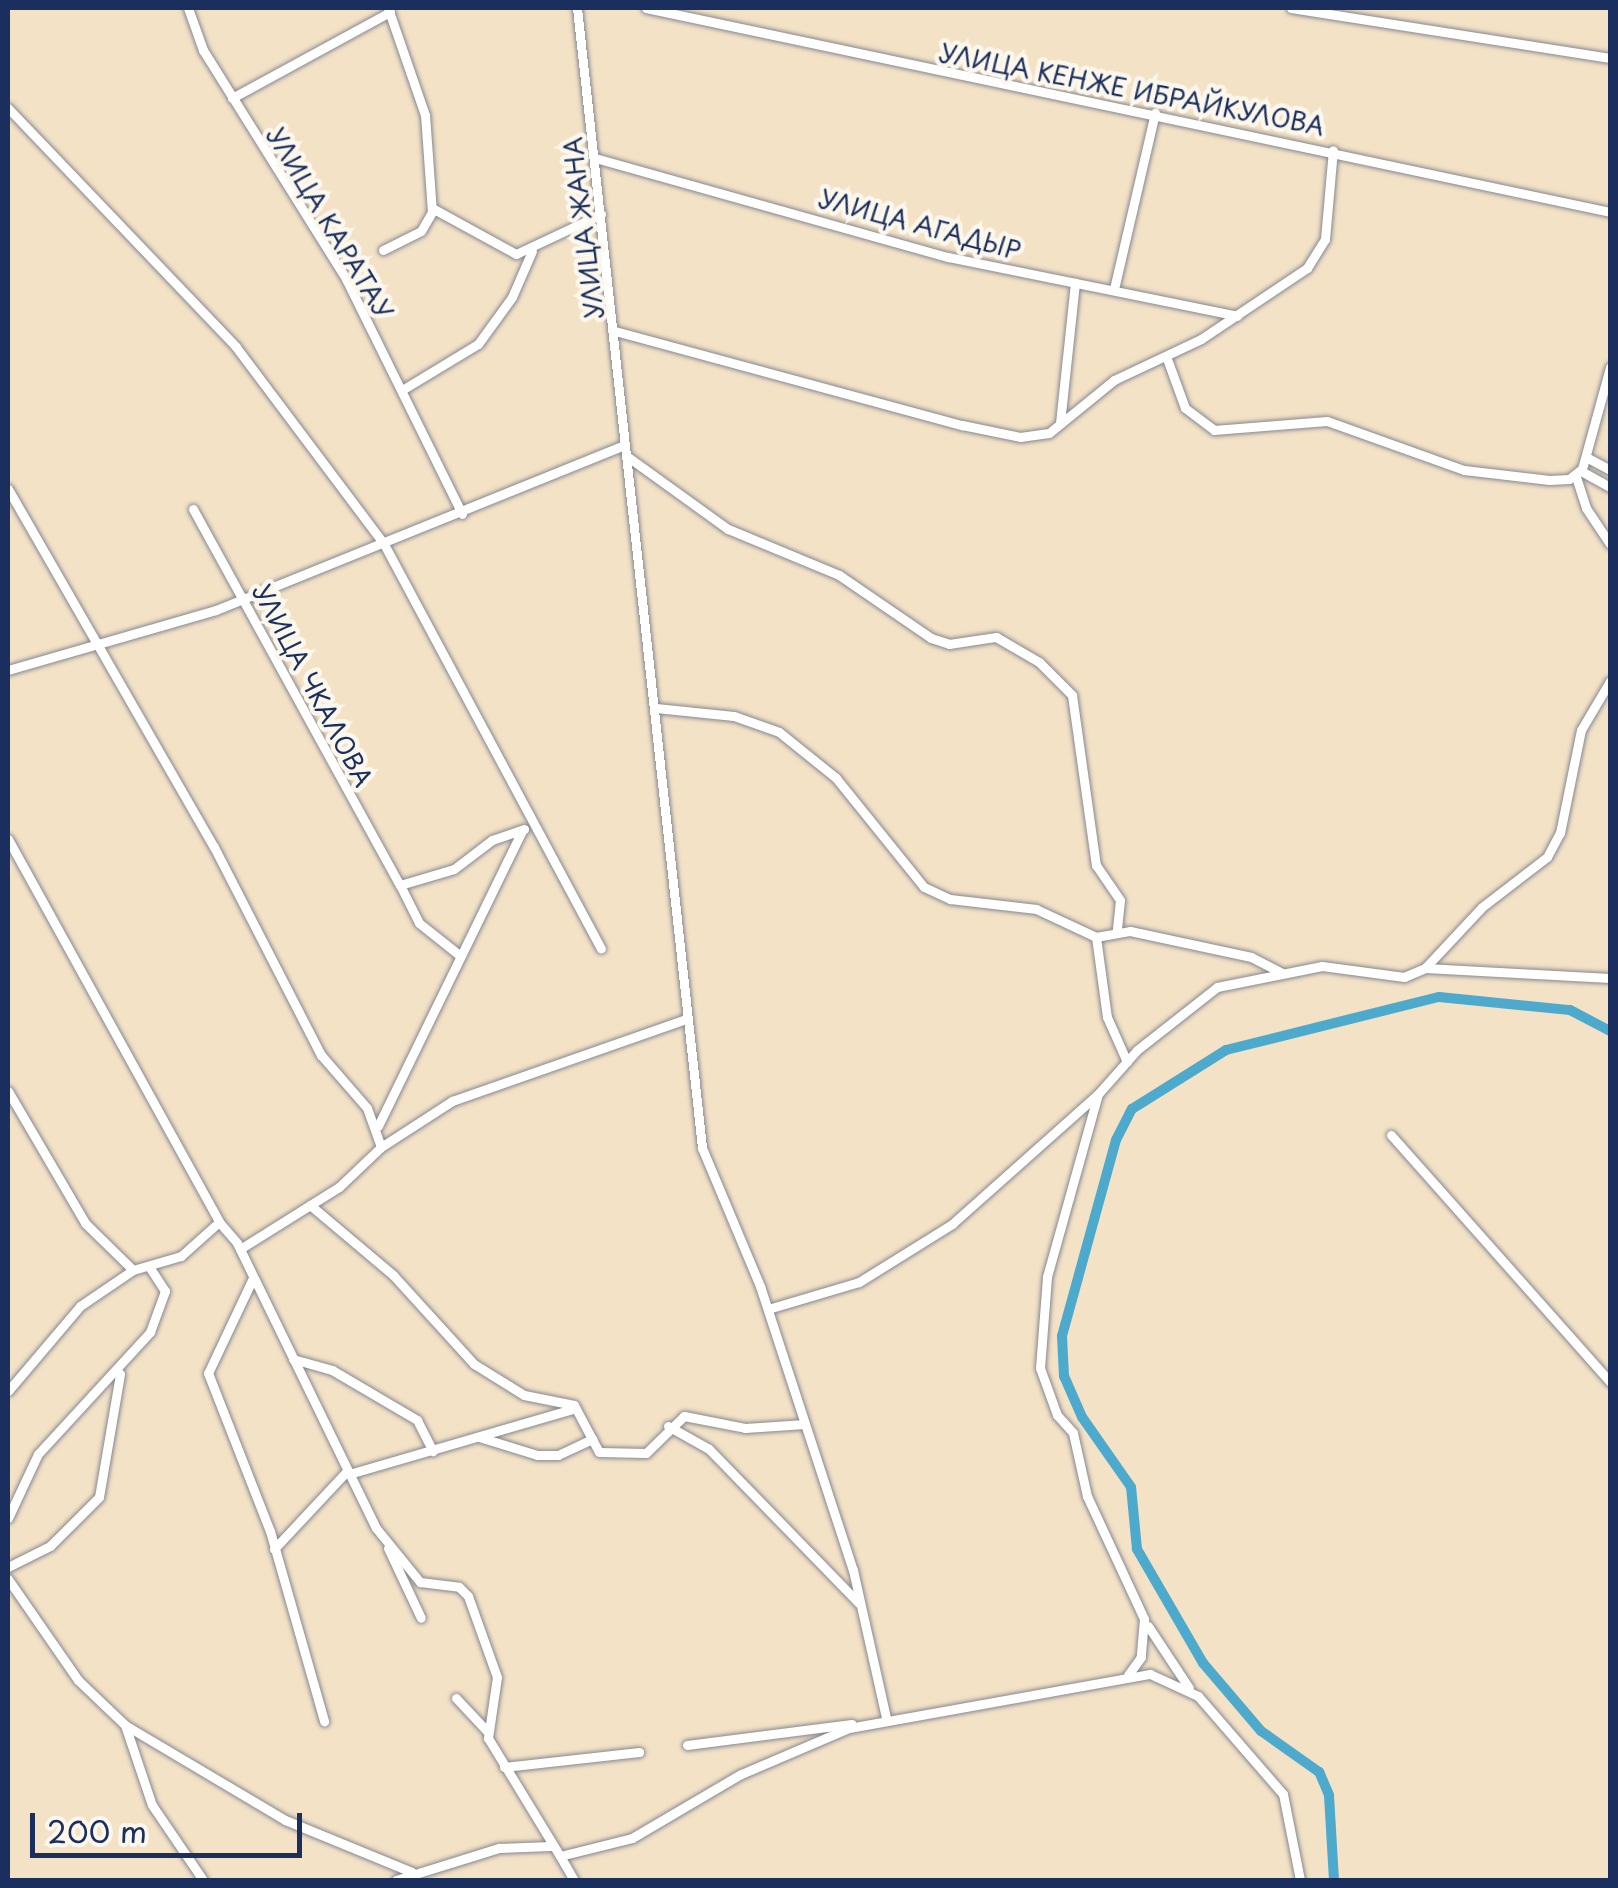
<!DOCTYPE html>
<meta charset="utf-8">
<style>
body{margin:0}
#map{position:relative;width:1618px;height:1888px;overflow:hidden;background:#f3e2c6;font-family:"Playpen Sans",sans-serif}
div>[style]{position:absolute}
[style*='--x']{left:calc(var(--x)*1px);top:calc(var(--y)*1px);width:calc(var(--w)*1px);rotate:calc(var(--a)*1deg)}
.canal>*{height:10px;margin:-5px;padding:0 5px;transform-origin:5px;border-radius:5px;background:#4daacc}
.roads{filter:drop-shadow(0 0 2px #878892) drop-shadow(0 0 2px #878892)}
.minor>*{height:9px;margin:-4.5px;padding:0 4.5px;transform-origin:4.5px;border-radius:4.5px;background:#fff}
span{translate:-50% -50%;white-space:nowrap;text-align:center;line-height:1.15;-webkit-text-stroke:9px #fbf7ec;paint-order:stroke}
.street-label{font-size:25px;color:#1b2f5e}
.frame{position:absolute;inset:0;border:10px solid #1b2f5e;pointer-events:none}
.scale{position:absolute;left:30px;top:1813px;width:272px;height:45px;box-sizing:border-box;border:5px solid #1b2f5e;border-top:0;padding-left:12px;font-size:30px;line-height:35px;white-space:nowrap;color:#1b2f5e;-webkit-text-stroke:8px #fbf7ec;paint-order:stroke}
</style>
<div id="map">
<div class="canal">
<i style="--x:1334;--y:1880;--w:85;--a:-93.4"></i>
<i style="--x:1329;--y:1795;--w:25;--a:-113"></i>
<i style="--x:1319;--y:1772;--w:71;--a:-144.7"></i>
<i style="--x:1261;--y:1731;--w:89;--a:-130.5"></i>
<i style="--x:1203;--y:1663;--w:132;--a:-120.1"></i>
<i style="--x:1137;--y:1549;--w:62;--a:-95.5"></i>
<i style="--x:1131;--y:1487;--w:85;--a:-125"></i>
<i style="--x:1082;--y:1417;--w:45;--a:-113.7"></i>
<i style="--x:1064;--y:1376;--w:40;--a:-92.9"></i>
<i style="--x:1062;--y:1336;--w:203;--a:-74.6"></i>
<i style="--x:1116;--y:1140;--w:35;--a:-63"></i>
<i style="--x:1132;--y:1109;--w:111;--a:-32.1"></i>
<i style="--x:1226;--y:1050;--w:219;--a:-14"></i>
<i style="--x:1439;--y:997;--w:132;--a:5.7"></i>
<i style="--x:1570;--y:1010;--w:45;--a:27.7"></i>
</div>
<div class="roads">
<div class="minor">
<i style="--x:188;--y:8;--w:45;--a:70.3"></i>
<i style="--x:203;--y:50;--w:270;--a:58"></i>
<i style="--x:346;--y:279;--w:262;--a:63.7"></i>
<i style="--x:577;--y:8;--w:1147;--a:83.74"></i>
<i style="--x:702;--y:1148;--w:150;--a:67.2"></i>
<i style="--x:760;--y:1286;--w:299;--a:71.9"></i>
<i style="--x:853;--y:1570;--w:152;--a:77.4"></i>
<i style="--x:646;--y:8;--w:985;--a:11.95"></i>
<i style="--x:1291;--y:8;--w:323;--a:8.9"></i>
<i style="--x:232;--y:98;--w:180;--a:-28.6"></i>
<i style="--x:8;--y:108;--w:330;--a:46.3"></i>
<i style="--x:236;--y:347;--w:246;--a:53.1"></i>
<i style="--x:384;--y:544;--w:459;--a:61.8"></i>
<i style="--x:595;--y:158;--w:367;--a:15.7"></i>
<i style="--x:948;--y:257;--w:295;--a:11.5"></i>
<i style="--x:432;--y:208;--w:96;--a:28.7"></i>
<i style="--x:516;--y:254;--w:94;--a:-25.2"></i>
<i style="--x:383;--y:250;--w:42;--a:-26.6"></i>
<i style="--x:421;--y:231;--w:22;--a:-60"></i>
<i style="--x:432;--y:212;--w:97;--a:-94.1"></i>
<i style="--x:425;--y:115;--w:113;--a:-109.1"></i>
<i style="--x:1114;--y:289;--w:181;--a:-76.9"></i>
<i style="--x:615;--y:331;--w:360;--a:15.2"></i>
<i style="--x:962;--y:425;--w:59;--a:11.7"></i>
<i style="--x:1020;--y:437;--w:29;--a:-8"></i>
<i style="--x:1049;--y:433;--w:84;--a:-39.2"></i>
<i style="--x:1114;--y:380;--w:96;--a:-25.2"></i>
<i style="--x:1201;--y:339;--w:128;--a:-33.8"></i>
<i style="--x:1307;--y:268;--w:34;--a:-58"></i>
<i style="--x:1325;--y:239;--w:89;--a:-84.9"></i>
<i style="--x:1166;--y:356;--w:55;--a:69.9"></i>
<i style="--x:1185;--y:408;--w:36;--a:37"></i>
<i style="--x:1214;--y:430;--w:113;--a:-4.6"></i>
<i style="--x:1327;--y:421;--w:145;--a:19.7"></i>
<i style="--x:1464;--y:470;--w:86;--a:6.7"></i>
<i style="--x:1549;--y:480;--w:20;--a:-3"></i>
<i style="--x:1569;--y:479;--w:16;--a:-38"></i>
<i style="--x:1582;--y:469;--w:106;--a:-74.6"></i>
<i style="--x:402;--y:390;--w:89;--a:-31.2"></i>
<i style="--x:478;--y:344;--w:58;--a:-54.1"></i>
<i style="--x:512;--y:297;--w:50;--a:-66.5"></i>
<i style="--x:1060;--y:423;--w:141;--a:-83.9"></i>
<i style="--x:628;--y:457;--w:123;--a:35.8"></i>
<i style="--x:728;--y:529;--w:120;--a:22.5"></i>
<i style="--x:839;--y:575;--w:112;--a:34.4"></i>
<i style="--x:931;--y:638;--w:19;--a:18"></i>
<i style="--x:949;--y:644;--w:48;--a:-8.5"></i>
<i style="--x:996;--y:637;--w:50;--a:30.2"></i>
<i style="--x:1039;--y:662;--w:47;--a:45"></i>
<i style="--x:1072;--y:695;--w:172;--a:82"></i>
<i style="--x:1096;--y:865;--w:42;--a:55.6"></i>
<i style="--x:1120;--y:900;--w:30;--a:96"></i>
<i style="--x:1586;--y:457;--w:27;--a:28"></i>
<i style="--x:1581;--y:471;--w:33;--a:29"></i>
<i style="--x:1576;--y:477;--w:33;--a:72"></i>
<i style="--x:1586;--y:508;--w:43;--a:56.3"></i>
<i style="--x:8;--y:489;--w:413;--a:60.1"></i>
<i style="--x:214;--y:847;--w:234;--a:62.8"></i>
<i style="--x:321;--y:1055;--w:70;--a:49"></i>
<i style="--x:367;--y:1108;--w:41;--a:70.3"></i>
<i style="--x:193;--y:509;--w:429;--a:61.2"></i>
<i style="--x:400;--y:885;--w:56;--a:-16.5"></i>
<i style="--x:454;--y:869;--w:48;--a:-37.3"></i>
<i style="--x:492;--y:840;--w:34;--a:-19"></i>
<i style="--x:8;--y:670;--w:216;--a:-16.1"></i>
<i style="--x:216;--y:610;--w:440;--a:-22"></i>
<i style="--x:656;--y:708;--w:78;--a:5.9"></i>
<i style="--x:734;--y:716;--w:48;--a:19.6"></i>
<i style="--x:779;--y:732;--w:73;--a:38.9"></i>
<i style="--x:836;--y:778;--w:140;--a:51.1"></i>
<i style="--x:924;--y:887;--w:29;--a:25"></i>
<i style="--x:950;--y:899;--w:87;--a:6.6"></i>
<i style="--x:1036;--y:909;--w:66;--a:25"></i>
<i style="--x:8;--y:839;--w:437;--a:61.1"></i>
<i style="--x:219;--y:1222;--w:28;--a:49"></i>
<i style="--x:237;--y:1243;--w:317;--a:64"></i>
<i style="--x:376;--y:1528;--w:70;--a:50.8"></i>
<i style="--x:420;--y:1582;--w:39;--a:7"></i>
<i style="--x:459;--y:1587;--w:13;--a:45"></i>
<i style="--x:468;--y:1596;--w:86;--a:70.3"></i>
<i style="--x:497;--y:1677;--w:62;--a:98.4"></i>
<i style="--x:488;--y:1738;--w:138;--a:58.6"></i>
<i style="--x:560;--y:1856;--w:74;--a:-14"></i>
<i style="--x:632;--y:1838;--w:126;--a:-30.4"></i>
<i style="--x:741;--y:1774;--w:117;--a:-23.1"></i>
<i style="--x:849;--y:1728;--w:306;--a:-10.2"></i>
<i style="--x:1150;--y:1674;--w:53;--a:24.6"></i>
<i style="--x:1198;--y:1696;--w:130;--a:49.1"></i>
<i style="--x:1283;--y:1794;--w:88;--a:78.8"></i>
<i style="--x:400;--y:885;--w:42;--a:63.4"></i>
<i style="--x:419;--y:923;--w:50;--a:38.5"></i>
<i style="--x:1096;--y:937;--w:35;--a:-10"></i>
<i style="--x:1130;--y:931;--w:124;--a:12.1"></i>
<i style="--x:1251;--y:957;--w:34;--a:27"></i>
<i style="--x:1096;--y:937;--w:81;--a:82.2"></i>
<i style="--x:1107;--y:1017;--w:49;--a:66"></i>
<i style="--x:1425;--y:968;--w:83;--a:-46.9"></i>
<i style="--x:1482;--y:907;--w:82;--a:-37.6"></i>
<i style="--x:1547;--y:857;--w:27;--a:-62"></i>
<i style="--x:1560;--y:833;--w:105;--a:-78.5"></i>
<i style="--x:1581;--y:730;--w:57;--a:-59.4"></i>
<i style="--x:8;--y:1091;--w:153;--a:59.7"></i>
<i style="--x:85;--y:1223;--w:67;--a:44.4"></i>
<i style="--x:1098;--y:1094;--w:190;--a:105.6"></i>
<i style="--x:1047;--y:1277;--w:91;--a:94.4"></i>
<i style="--x:1040;--y:1368;--w:50;--a:70.1"></i>
<i style="--x:1057;--y:1415;--w:24;--a:48"></i>
<i style="--x:1073;--y:1433;--w:65;--a:77.5"></i>
<i style="--x:1087;--y:1496;--w:136;--a:65.1"></i>
<i style="--x:1144;--y:1619;--w:38;--a:95"></i>
<i style="--x:1141;--y:1657;--w:22;--a:126"></i>
<i style="--x:378;--y:1126;--w:328;--a:-64"></i>
<i style="--x:1391;--y:1135;--w:330;--a:48.4"></i>
<i style="--x:310;--y:1205;--w:109;--a:40.1"></i>
<i style="--x:393;--y:1275;--w:120;--a:47.7"></i>
<i style="--x:474;--y:1364;--w:59;--a:31.8"></i>
<i style="--x:524;--y:1395;--w:51;--a:11.3"></i>
<i style="--x:574;--y:1405;--w:53;--a:62"></i>
<i style="--x:599;--y:1452;--w:47;--a:1.2"></i>
<i style="--x:646;--y:1453;--w:53;--a:-44.2"></i>
<i style="--x:684;--y:1416;--w:62;--a:11.1"></i>
<i style="--x:745;--y:1428;--w:60;--a:-3.8"></i>
<i style="--x:240;--y:1249;--w:117;--a:-32.1"></i>
<i style="--x:339;--y:1187;--w:58;--a:-43.6"></i>
<i style="--x:381;--y:1147;--w:85;--a:-32.9"></i>
<i style="--x:452;--y:1101;--w:248;--a:-19.3"></i>
<i style="--x:253;--y:1278;--w:105;--a:115.3"></i>
<i style="--x:208;--y:1373;--w:170;--a:68.6"></i>
<i style="--x:270;--y:1531;--w:198;--a:74.1"></i>
<i style="--x:768;--y:1309;--w:95;--a:-16.5"></i>
<i style="--x:859;--y:1282;--w:110;--a:-31.9"></i>
<i style="--x:952;--y:1224;--w:195;--a:-41.7"></i>
<i style="--x:1098;--y:1094;--w:59;--a:-48.4"></i>
<i style="--x:1137;--y:1050;--w:102;--a:-38.2"></i>
<i style="--x:1217;--y:987;--w:107;--a:-11.3"></i>
<i style="--x:1322;--y:966;--w:83;--a:7.6"></i>
<i style="--x:1404;--y:977;--w:23;--a:-23"></i>
<i style="--x:1425;--y:968;--w:185;--a:3.1"></i>
<i style="--x:293;--y:1359;--w:41;--a:15.8"></i>
<i style="--x:332;--y:1370;--w:99;--a:30.5"></i>
<i style="--x:417;--y:1420;--w:35;--a:63"></i>
<i style="--x:8;--y:1391;--w:111;--a:-49.7"></i>
<i style="--x:80;--y:1306;--w:64;--a:-34.2"></i>
<i style="--x:133;--y:1270;--w:50;--a:-16.3"></i>
<i style="--x:181;--y:1256;--w:51;--a:-41.8"></i>
<i style="--x:668;--y:1426;--w:47;--a:29.3"></i>
<i style="--x:709;--y:1449;--w:215;--a:45.8"></i>
<i style="--x:479;--y:1437;--w:61;--a:17.2"></i>
<i style="--x:537;--y:1455;--w:21;--a:0"></i>
<i style="--x:558;--y:1455;--w:38;--a:-25"></i>
<i style="--x:349;--y:1474;--w:236;--a:-16.2"></i>
<i style="--x:8;--y:1518;--w:71;--a:-64.9"></i>
<i style="--x:38;--y:1454;--w:166;--a:-47.4"></i>
<i style="--x:150;--y:1332;--w:44;--a:-69.9"></i>
<i style="--x:165;--y:1291;--w:30;--a:-123"></i>
<i style="--x:388;--y:1548;--w:77;--a:64.8"></i>
<i style="--x:274;--y:1549;--w:107;--a:-46.9"></i>
<i style="--x:8;--y:1567;--w:47;--a:-26.6"></i>
<i style="--x:50;--y:1546;--w:69;--a:-45"></i>
<i style="--x:99;--y:1497;--w:125;--a:-80.3"></i>
<i style="--x:8;--y:1579;--w:123;--a:55.3"></i>
<i style="--x:78;--y:1680;--w:65;--a:43.8"></i>
<i style="--x:125;--y:1725;--w:186;--a:30.7"></i>
<i style="--x:285;--y:1820;--w:137;--a:22.3"></i>
<i style="--x:1148;--y:1626;--w:74;--a:56.5"></i>
<i style="--x:456;--y:1698;--w:45;--a:46.8"></i>
<i style="--x:125;--y:1725;--w:84;--a:71.4"></i>
<i style="--x:152;--y:1805;--w:91;--a:55.8"></i>
<i style="--x:687;--y:1745;--w:166;--a:-7.3"></i>
<i style="--x:504;--y:1767;--w:136;--a:-6.3"></i>
<i style="--x:560;--y:1856;--w:28;--a:60"></i>
<i style="--x:396;--y:1880;--w:108;--a:-17.3"></i>
<i style="--x:499;--y:1848;--w:52;--a:-2.2"></i>
</div>
</div>
<div class="street-label">
<span style="left:1132px;top:89px;rotate:11deg">УЛИЦА КЕНЖЕ ИБРАЙКУЛОВА</span>
<span style="left:330px;top:223px;rotate:59deg">УЛИЦА КАРАТАУ</span>
<span style="left:920px;top:224px;rotate:15deg">УЛИЦА АГАДЫР</span>
<span style="left:583px;top:228px;rotate:-97deg">УЛИЦА ЖАНА</span>
<span style="left:313px;top:685px;rotate:62deg">УЛИЦА ЧКАЛОВА</span>
</div>
<div class="frame"></div>
<div class="scale">200 m</div>
</div>
